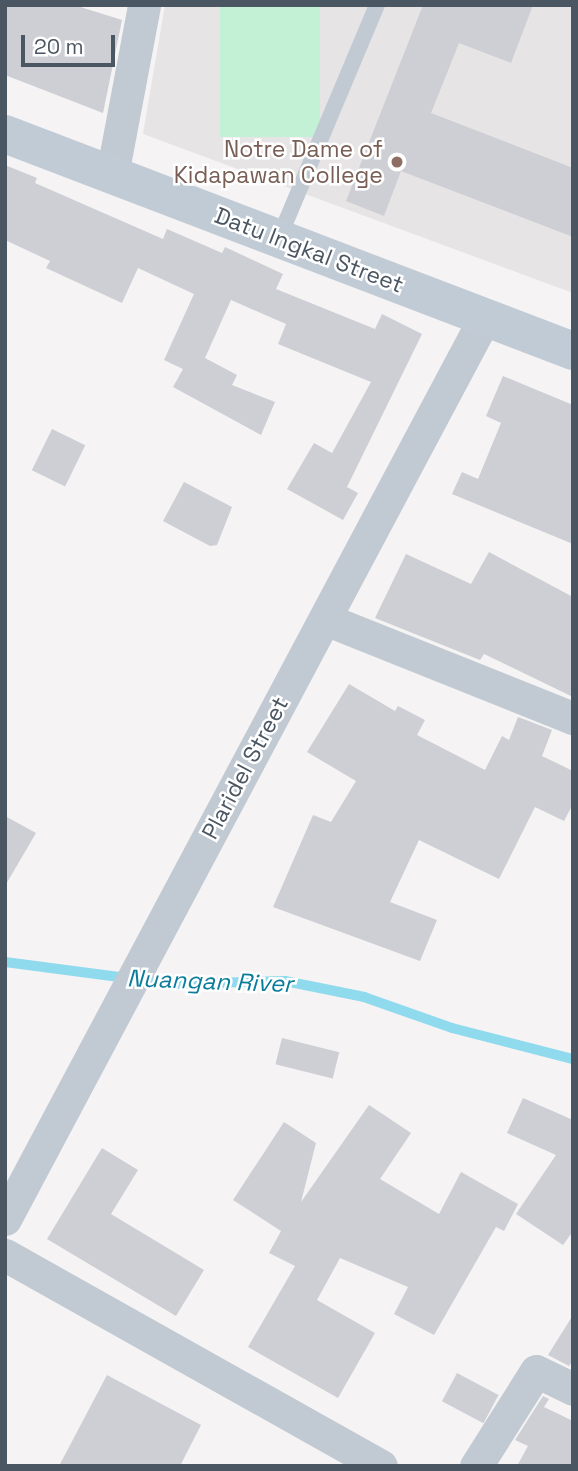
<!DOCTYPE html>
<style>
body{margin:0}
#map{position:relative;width:578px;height:1471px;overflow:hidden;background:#f5f3f3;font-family:"Space Grotesk",sans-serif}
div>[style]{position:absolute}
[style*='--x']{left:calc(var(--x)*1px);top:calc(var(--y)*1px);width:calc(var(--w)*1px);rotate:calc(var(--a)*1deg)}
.education>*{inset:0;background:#e6e4e5}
.green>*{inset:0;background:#c3f1d5;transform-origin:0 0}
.stream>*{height:10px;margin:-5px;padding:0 5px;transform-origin:5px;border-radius:5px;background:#90daee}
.building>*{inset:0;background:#cdcfd5;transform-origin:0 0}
.lane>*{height:16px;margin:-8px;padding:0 8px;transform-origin:8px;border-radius:8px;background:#c1cad2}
.street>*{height:33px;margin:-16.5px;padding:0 16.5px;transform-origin:16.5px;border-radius:16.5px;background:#c1cad2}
.secondary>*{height:38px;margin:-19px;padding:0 19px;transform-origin:19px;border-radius:19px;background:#c1cbd6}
.dots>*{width:19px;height:19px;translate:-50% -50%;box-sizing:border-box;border:4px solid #fff;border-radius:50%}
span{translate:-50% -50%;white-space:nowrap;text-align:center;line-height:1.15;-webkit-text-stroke:5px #fff;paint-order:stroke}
.education-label{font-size:23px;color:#785e54}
.right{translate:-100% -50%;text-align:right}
.street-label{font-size:23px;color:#4a5661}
.water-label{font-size:24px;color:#0c7c9b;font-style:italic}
.frame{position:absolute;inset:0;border:7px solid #4a5661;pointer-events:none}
.scale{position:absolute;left:21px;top:35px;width:94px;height:32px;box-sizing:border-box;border:4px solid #4a5661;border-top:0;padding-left:9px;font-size:21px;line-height:24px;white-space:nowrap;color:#4a5661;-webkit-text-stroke:5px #fff;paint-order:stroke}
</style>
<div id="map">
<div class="education">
<i style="clip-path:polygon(165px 5px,573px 5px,573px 293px,143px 134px)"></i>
</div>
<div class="green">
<i style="left:220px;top:5px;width:100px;height:132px"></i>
</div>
<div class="stream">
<i style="--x:5;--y:962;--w:167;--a:7.5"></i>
<i style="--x:171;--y:984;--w:114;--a:-1.5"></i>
<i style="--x:285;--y:981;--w:81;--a:11.4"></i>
<i style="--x:364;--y:997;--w:93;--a:19.4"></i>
<i style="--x:452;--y:1028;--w:125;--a:14.4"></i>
</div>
<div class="building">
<i style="clip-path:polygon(5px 5px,74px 5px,122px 20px,103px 113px,5px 75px)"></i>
<i style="clip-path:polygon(423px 5px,533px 5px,511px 63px,459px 43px,431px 113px,573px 168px,573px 237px,401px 171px,384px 216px,346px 201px)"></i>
<i style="clip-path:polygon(5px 165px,37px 178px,35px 183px,163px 239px,167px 229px,222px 253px,225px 247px,283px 274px,276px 289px,375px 329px,382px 314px,422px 334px,347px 487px,358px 493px,343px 520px,287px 489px,314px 443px,332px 453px,371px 382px,278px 344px,286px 324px,231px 300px,205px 358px,237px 375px,232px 385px,275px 402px,261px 435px,173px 387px,183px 369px,164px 360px,194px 294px,138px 268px,122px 303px,46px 268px,50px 261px,5px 240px)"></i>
<i style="clip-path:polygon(503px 376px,573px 405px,573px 544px,452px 494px,462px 472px,478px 479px,501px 423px,486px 416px)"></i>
<i style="left:52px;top:429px;width:37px;height:46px;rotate:26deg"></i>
<i style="clip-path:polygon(184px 482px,232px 507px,217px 545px,210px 546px,163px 521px)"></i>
<i style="clip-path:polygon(489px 552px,573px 597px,573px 697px,484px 654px,480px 660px,375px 618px,406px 554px,471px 584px)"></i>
<i style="clip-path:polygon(349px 684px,395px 711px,398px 706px,425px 720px,417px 735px,485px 770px,502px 736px,509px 740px,518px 717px,552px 730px,542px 756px,573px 771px,573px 804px,564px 821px,535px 807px,499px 879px,419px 840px,390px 902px,437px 920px,420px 961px,273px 907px,313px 815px,331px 822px,356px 781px,307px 752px)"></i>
<i style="clip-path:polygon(5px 816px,36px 833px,5px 886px)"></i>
<i style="left:282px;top:1038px;width:59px;height:27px;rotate:14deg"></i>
<i style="clip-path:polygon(523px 1098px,573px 1120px,573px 1231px,563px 1245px,516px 1214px,556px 1155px,507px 1133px)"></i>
<i style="clip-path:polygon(369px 1105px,411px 1133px,380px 1179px,439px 1214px,461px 1172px,518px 1204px,504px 1231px,496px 1227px,434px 1335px,394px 1314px,408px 1287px,340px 1258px,317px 1300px,375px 1333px,338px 1398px,248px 1347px,295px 1266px,269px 1253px,281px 1231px,233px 1200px,284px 1122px,316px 1143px,301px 1202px)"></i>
<i style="clip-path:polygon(102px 1148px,138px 1170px,111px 1214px,204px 1270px,176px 1316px,47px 1239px)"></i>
<i style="clip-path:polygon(573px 1315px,573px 1360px,569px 1366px,548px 1355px)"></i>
<i style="left:457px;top:1373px;width:47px;height:32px;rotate:28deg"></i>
<i style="clip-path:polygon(107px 1375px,201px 1425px,180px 1466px,59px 1466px)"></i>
<i style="clip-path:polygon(543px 1396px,549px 1399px,544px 1407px,573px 1421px,573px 1466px,517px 1466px,528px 1446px,515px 1440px)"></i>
</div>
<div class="lane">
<i style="--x:279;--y:238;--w:253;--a:-67.2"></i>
</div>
<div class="street">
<i style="--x:112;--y:175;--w:173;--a:-79.3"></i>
<i style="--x:325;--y:619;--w:267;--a:21.8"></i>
<i style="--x:5;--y:1219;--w:1022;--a:-61.98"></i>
<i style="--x:5;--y:1255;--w:431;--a:29.3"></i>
<i style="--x:476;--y:1466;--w:112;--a:-57.7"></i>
<i style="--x:536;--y:1371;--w:41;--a:25.9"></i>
</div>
<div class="secondary">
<i style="--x:5;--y:134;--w:608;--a:20.91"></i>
</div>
<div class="dots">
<i style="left:397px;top:162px;background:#8d6e63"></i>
</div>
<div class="education-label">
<span class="right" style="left:383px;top:162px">Notre Dame of<br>Kidapawan College</span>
</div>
<div class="street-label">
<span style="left:309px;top:250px;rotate:21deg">Datu Ingkal Street</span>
<span style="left:245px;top:768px;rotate:-62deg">Plaridel Street</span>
</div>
<div class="water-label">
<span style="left:210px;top:981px;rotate:2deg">Nuangan River</span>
</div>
<div class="frame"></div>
<div class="scale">20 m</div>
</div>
